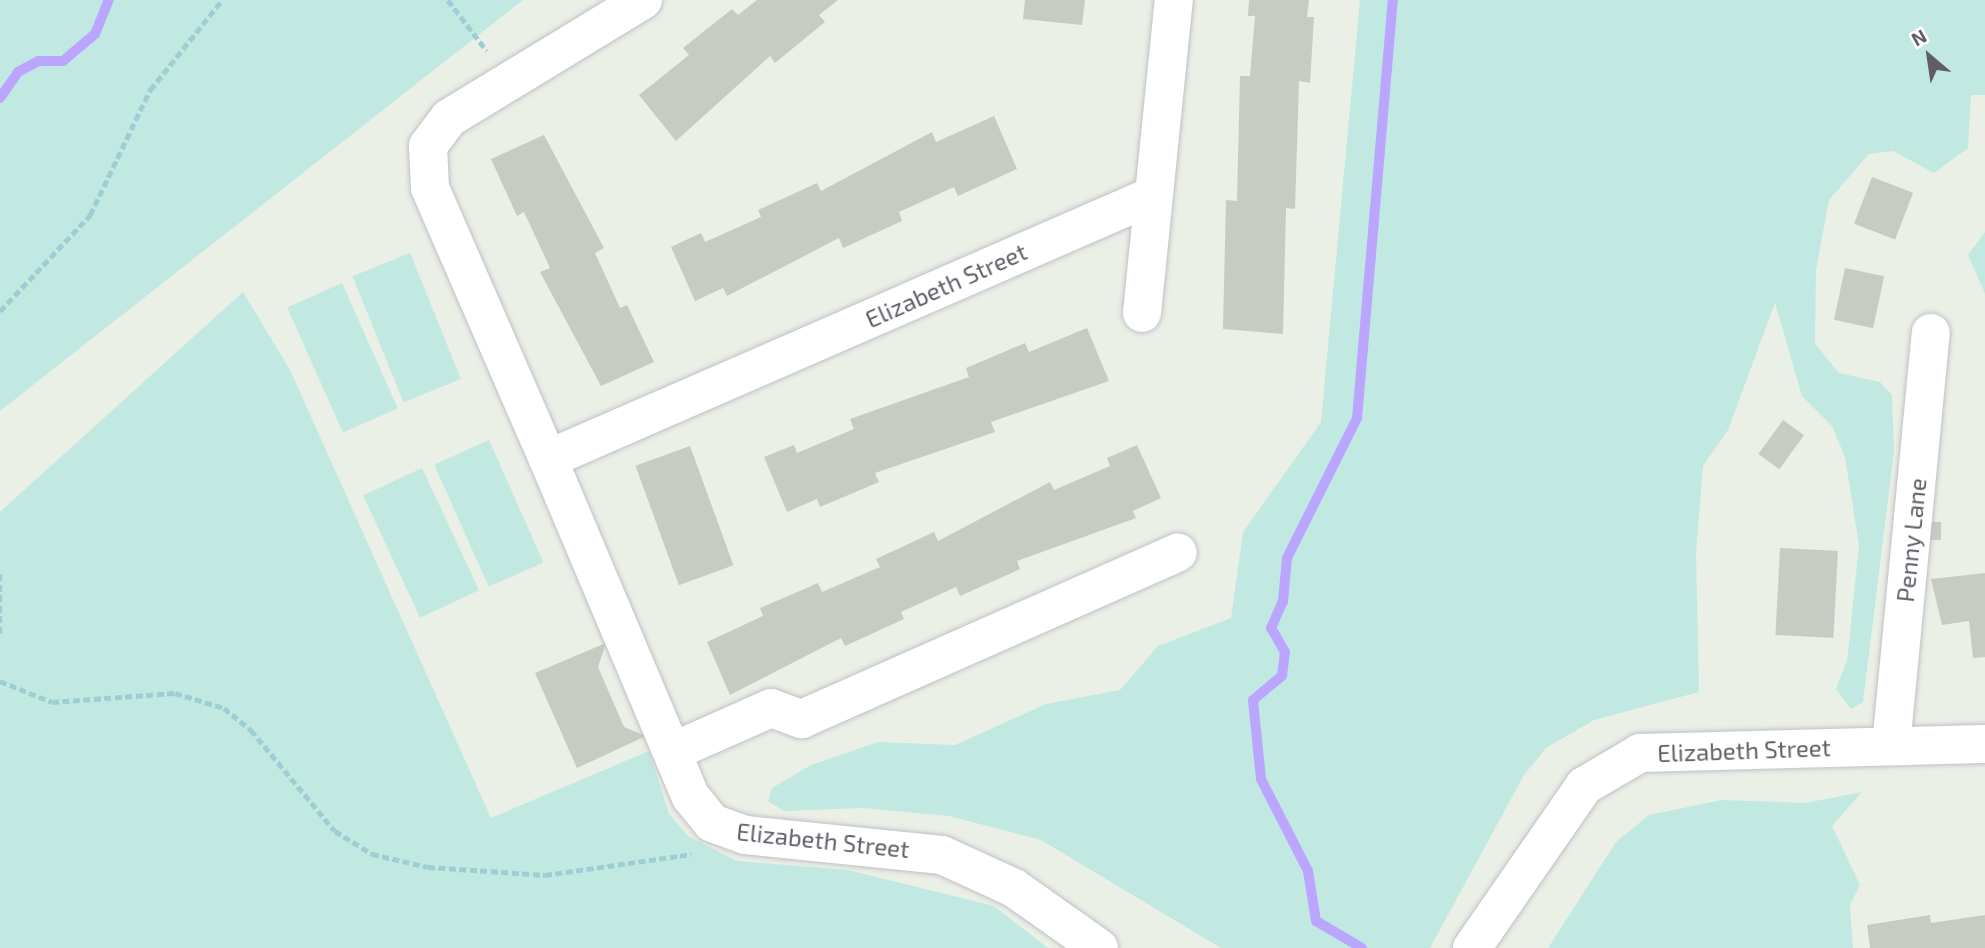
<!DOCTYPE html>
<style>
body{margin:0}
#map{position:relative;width:1985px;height:948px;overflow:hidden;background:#eaf0e5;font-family:"Exo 2",sans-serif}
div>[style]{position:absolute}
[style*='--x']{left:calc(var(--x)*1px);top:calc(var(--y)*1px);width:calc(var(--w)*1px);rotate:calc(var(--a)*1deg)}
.green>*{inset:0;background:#c1e9e1;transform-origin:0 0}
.stream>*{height:10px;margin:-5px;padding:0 5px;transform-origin:5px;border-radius:5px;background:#bba6ff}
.building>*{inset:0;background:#c7cbc2;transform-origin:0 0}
.path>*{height:4.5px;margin-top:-2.25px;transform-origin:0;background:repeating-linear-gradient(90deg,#9eced3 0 7px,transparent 0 10.5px)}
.roads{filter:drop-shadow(0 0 2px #c2bfc7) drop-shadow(0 0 2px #c2bfc7)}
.minor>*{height:38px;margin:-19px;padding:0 19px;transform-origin:19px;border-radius:19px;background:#fff}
span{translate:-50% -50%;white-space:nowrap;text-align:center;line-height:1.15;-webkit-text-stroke:7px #fff;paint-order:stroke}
.street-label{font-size:24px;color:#605d67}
.north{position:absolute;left:1894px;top:21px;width:70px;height:70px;-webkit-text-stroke:5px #fff;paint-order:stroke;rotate:331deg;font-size:19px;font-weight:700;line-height:28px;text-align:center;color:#605d67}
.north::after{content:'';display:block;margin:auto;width:24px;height:32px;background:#605d67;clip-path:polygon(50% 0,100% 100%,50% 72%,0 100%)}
</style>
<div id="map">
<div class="green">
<i style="clip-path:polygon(0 0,523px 0,0 411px)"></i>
<i style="clip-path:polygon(1360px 0,1985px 0,1985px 95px,1971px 95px,1968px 148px,1934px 173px,1893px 151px,1869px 154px,1829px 200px,1816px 270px,1815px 344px,1839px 373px,1880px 382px,1892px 395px,1894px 451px,1863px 702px,1851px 709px,1836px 689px,1847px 661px,1859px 545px,1845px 457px,1832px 426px,1802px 396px,1775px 303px,1728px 430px,1703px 466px,1696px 553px,1699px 692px,1594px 720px,1546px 748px,1524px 775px,1430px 948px,1221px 948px,1041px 840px,949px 816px,863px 808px,784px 811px,768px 801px,772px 788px,811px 765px,878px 742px,955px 745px,1046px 704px,1120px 690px,1158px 646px,1231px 618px,1243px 532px,1321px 422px)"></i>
<i style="clip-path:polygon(1985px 232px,1985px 294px,1968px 255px)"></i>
<i style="left:410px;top:253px;width:136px;height:62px;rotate:68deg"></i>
<i style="left:342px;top:283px;width:137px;height:60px;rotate:66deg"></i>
<i style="clip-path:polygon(243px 292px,290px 370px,491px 818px,649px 751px,669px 814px,688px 836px,737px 861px,848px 870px,994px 906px,1048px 948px,0 948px,0 512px)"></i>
<i style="left:489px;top:440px;width:134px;height:60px;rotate:66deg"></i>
<i style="left:422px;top:468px;width:135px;height:65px;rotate:65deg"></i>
<i style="clip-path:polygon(1862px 792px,1832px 826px,1860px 885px,1850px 905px,1853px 948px,1548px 948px,1616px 842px,1649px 815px,1722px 800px,1805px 803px)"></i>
</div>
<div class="stream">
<i style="--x:0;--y:98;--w:32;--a:-55"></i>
<i style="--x:18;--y:72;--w:24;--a:-28"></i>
<i style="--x:39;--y:61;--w:24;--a:0"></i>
<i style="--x:63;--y:61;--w:42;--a:-40.2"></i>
<i style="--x:95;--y:34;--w:37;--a:-68"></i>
<i style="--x:1362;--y:948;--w:53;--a:-149.6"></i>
<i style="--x:1316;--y:921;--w:51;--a:-99.1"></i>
<i style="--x:1308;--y:871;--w:103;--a:-117.1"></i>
<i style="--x:1261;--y:779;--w:79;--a:-95.8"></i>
<i style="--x:1253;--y:700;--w:38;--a:-40"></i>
<i style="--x:1282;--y:676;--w:24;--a:-83"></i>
<i style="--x:1285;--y:652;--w:28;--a:-120"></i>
<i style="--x:1271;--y:628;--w:30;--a:-66"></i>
<i style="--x:1283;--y:601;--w:43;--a:-84.7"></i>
<i style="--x:1287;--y:558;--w:157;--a:-63.4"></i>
<i style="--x:1357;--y:418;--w:420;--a:-85.1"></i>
</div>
<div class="building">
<i style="clip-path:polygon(757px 0,838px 0,819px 15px,825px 22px,775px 63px,770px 56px,676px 141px,639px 95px,689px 55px,683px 48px,732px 9px,738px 15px)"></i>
<i style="clip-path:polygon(1025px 0,1085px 0,1082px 25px,1023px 19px)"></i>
<i style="clip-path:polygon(1249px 0,1309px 0,1307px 17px,1314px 17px,1310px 83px,1299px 81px,1295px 209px,1286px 208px,1283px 334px,1223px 329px,1226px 200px,1237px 201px,1240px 76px,1250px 76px,1255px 16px,1248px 16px)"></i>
<i style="clip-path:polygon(994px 116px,1017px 169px,958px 196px,954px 187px,899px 212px,902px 221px,843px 248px,839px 238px,727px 296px,723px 288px,695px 301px,671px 247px,701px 233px,705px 242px,761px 217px,758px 210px,817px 183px,821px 191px,932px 132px,936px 142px)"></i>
<i style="clip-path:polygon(544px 135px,604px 248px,595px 253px,620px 308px,627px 305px,654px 362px,601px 386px,540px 272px,550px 268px,524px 212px,517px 216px,491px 159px)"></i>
<i style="left:1872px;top:177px;width:44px;height:50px;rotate:21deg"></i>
<i style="left:1845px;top:268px;width:40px;height:53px;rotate:12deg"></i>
<i style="clip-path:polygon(1087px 328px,1109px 381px,991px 422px,995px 432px,875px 473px,879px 482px,820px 507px,817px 499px,787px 512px,764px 457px,794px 445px,797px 453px,854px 429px,850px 419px,969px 377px,966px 368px,1025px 343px,1029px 352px)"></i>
<i style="left:1783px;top:420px;width:26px;height:42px;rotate:36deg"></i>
<i style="clip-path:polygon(1137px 445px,1161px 498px,1133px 511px,1136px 518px,1017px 561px,1020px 569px,960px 596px,956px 587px,901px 612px,904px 619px,845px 646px,841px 638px,730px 695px,707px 642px,763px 616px,760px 608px,818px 583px,822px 592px,880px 567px,876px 559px,934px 532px,938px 541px,1050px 482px,1054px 490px,1110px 466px,1107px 458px)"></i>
<i style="left:690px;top:446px;width:127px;height:58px;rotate:70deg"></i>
<i style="left:1926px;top:522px;width:15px;height:18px"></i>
<i style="left:1780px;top:548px;width:58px;height:87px;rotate:3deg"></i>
<i style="clip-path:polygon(1985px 573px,1985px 657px,1973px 658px,1969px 621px,1942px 625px,1931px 579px)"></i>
<i style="clip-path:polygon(606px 643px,598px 667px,624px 727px,646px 736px,577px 768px,535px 673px)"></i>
<i style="clip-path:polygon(1930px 915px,1931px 923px,1985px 915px,1985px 948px,1870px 948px,1867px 925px)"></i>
</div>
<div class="path">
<i style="--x:448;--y:0;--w:64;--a:52.6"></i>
<i style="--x:0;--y:311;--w:132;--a:-46.8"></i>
<i style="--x:90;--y:215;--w:139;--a:-64.4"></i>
<i style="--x:150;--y:90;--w:115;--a:-51.3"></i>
<i style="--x:0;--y:574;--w:60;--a:90"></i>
<i style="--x:0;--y:681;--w:56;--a:22"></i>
<i style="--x:52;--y:702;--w:123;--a:-4.2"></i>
<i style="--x:175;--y:693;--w:51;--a:17"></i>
<i style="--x:224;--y:708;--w:35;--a:39"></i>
<i style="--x:251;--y:730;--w:131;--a:50.3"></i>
<i style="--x:335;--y:831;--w:44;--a:31.9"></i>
<i style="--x:372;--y:854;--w:57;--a:13.1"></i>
<i style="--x:428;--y:867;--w:117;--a:3.9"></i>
<i style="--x:545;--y:875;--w:148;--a:-8.1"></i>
</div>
<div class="roads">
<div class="minor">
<i style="--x:643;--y:0;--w:227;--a:148.7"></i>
<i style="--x:449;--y:118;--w:35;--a:127"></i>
<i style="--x:428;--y:146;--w:42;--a:87.3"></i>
<i style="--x:430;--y:188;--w:296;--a:66.5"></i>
<i style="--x:548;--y:459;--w:659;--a:-23.53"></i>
<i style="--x:1142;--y:313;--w:315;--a:-84.2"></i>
<i style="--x:548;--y:459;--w:367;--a:67.1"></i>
<i style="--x:691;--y:797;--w:33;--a:51"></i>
<i style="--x:712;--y:823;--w:35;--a:20"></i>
<i style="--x:745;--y:835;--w:198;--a:5.8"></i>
<i style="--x:942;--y:855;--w:79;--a:24.6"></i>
<i style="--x:1014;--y:888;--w:104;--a:35.2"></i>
<i style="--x:1891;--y:746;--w:415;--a:-84.5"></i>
<i style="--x:674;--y:751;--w:106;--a:-23.9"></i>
<i style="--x:771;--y:708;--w:33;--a:20"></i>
<i style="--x:802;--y:719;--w:411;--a:-23.9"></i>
<i style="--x:1472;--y:948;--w:197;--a:-55.3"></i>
<i style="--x:1584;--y:786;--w:65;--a:-30.5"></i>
<i style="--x:1640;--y:753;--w:345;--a:-1.5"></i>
</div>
</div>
<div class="street-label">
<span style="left:946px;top:285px;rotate:-24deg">Elizabeth Street</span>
<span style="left:1911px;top:540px;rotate:-84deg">Penny Lane</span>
<span style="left:1744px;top:750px;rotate:-2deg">Elizabeth Street</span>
<span style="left:823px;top:840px;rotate:6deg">Elizabeth Street</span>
</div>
<div class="north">N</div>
</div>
